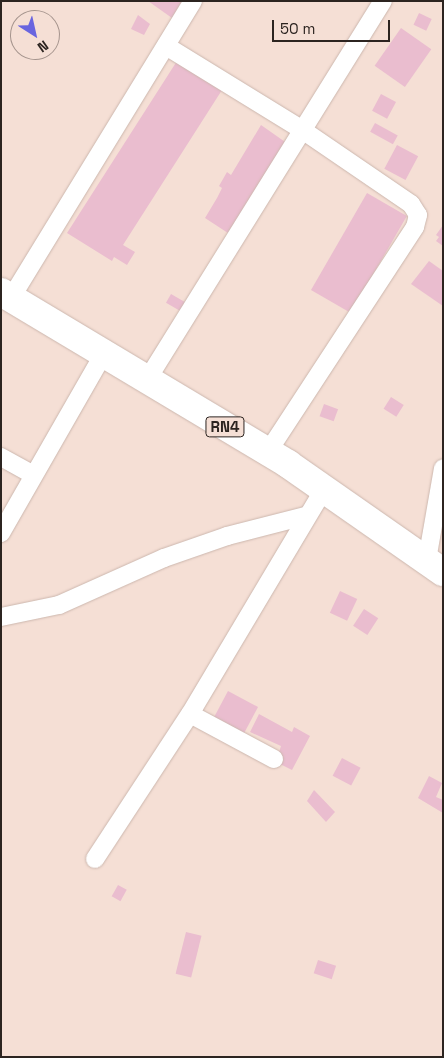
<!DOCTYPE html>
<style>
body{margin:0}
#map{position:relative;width:444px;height:1058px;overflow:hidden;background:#f5dfd5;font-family:"Space Grotesk",sans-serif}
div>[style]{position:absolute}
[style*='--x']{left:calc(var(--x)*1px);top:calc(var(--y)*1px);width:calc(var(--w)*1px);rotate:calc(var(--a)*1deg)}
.building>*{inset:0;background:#eabdcf;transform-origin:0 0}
.roads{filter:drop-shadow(0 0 1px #ccb7ae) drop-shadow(0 0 1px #ccb7ae)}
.minor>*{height:18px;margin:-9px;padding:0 9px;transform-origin:9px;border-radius:9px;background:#fff}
.trunk>*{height:28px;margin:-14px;padding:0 14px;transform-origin:14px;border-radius:14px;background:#fff}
span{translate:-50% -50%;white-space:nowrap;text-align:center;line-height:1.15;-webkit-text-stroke:4px #f5dfd5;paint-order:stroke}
.shield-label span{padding:1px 4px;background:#f5dfd5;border:1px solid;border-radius:4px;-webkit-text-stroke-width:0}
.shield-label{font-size:15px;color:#2c2420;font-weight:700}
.frame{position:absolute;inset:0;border:2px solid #2c2420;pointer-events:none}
.north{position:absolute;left:10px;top:10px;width:50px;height:50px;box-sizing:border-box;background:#f5dfd5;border:1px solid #a5948d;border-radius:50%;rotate:145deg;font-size:14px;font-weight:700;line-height:20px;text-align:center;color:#2c2420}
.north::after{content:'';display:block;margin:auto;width:18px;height:22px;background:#6965df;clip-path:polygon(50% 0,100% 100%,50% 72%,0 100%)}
.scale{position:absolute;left:272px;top:20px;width:118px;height:22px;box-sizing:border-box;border:2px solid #2c2420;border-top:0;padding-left:6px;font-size:15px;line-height:18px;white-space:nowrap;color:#2c2420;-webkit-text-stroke:4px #f5dfd5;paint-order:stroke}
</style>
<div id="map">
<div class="building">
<i style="clip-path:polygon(148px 1px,182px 1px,172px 18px)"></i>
<i style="left:419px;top:13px;width:14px;height:13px;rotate:25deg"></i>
<i style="clip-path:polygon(138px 15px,150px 24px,144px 35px,131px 29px)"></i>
<i style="left:401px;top:28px;width:37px;height:46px;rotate:35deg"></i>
<i style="clip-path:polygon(177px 61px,222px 90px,123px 245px,135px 252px,127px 265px,114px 257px,112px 261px,67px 233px)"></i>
<i style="left:381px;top:94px;width:17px;height:19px;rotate:28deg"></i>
<i style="left:375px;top:123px;width:26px;height:10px;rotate:29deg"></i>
<i style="clip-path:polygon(261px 125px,288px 144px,231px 235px,205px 218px,217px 198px,222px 188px,219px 186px,227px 172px,231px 175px)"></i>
<i style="left:397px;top:145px;width:24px;height:27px;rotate:28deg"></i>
<i style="left:367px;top:193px;width:46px;height:112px;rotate:30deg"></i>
<i style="clip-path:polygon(443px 225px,443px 246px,436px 241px,439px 237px,436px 235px)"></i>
<i style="clip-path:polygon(429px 261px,443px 271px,443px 306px,411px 284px)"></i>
<i style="left:171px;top:294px;width:20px;height:10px;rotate:30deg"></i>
<i style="left:391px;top:397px;width:15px;height:14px;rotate:32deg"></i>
<i style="left:324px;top:404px;width:15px;height:13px;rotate:20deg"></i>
<i style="left:340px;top:591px;width:19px;height:24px;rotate:25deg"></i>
<i style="left:364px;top:609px;width:17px;height:20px;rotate:33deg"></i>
<i style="left:228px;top:691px;width:34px;height:30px;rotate:28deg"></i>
<i style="clip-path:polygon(259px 714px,292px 732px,294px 727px,310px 736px,292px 770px,276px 762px,281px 746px,250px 732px)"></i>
<i style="left:342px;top:758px;width:21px;height:20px;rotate:28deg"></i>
<i style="clip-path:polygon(429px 776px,442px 783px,436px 797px,443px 800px,443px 813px,418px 798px)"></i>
<i style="clip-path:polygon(314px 790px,335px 812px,326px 822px,307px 801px)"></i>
<i style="left:118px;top:885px;width:10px;height:13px;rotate:29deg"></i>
<i style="left:186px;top:932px;width:16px;height:43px;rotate:14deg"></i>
<i style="left:318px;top:960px;width:19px;height:14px;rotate:18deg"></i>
</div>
<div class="roads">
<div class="minor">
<i style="--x:166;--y:46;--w:158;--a:31.6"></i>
<i style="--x:301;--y:129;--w:133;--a:34.3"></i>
<i style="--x:411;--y:204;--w:13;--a:58"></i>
<i style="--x:418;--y:215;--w:12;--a:104"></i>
<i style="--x:415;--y:227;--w:269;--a:123.2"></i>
<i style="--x:11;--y:298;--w:348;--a:-58.5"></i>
<i style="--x:147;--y:380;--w:446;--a:-58.1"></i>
<i style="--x:1;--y:457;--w:37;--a:29"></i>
<i style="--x:1;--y:533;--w:207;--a:-60.2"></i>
<i style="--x:427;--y:560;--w:93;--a:-80.1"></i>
<i style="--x:1;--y:617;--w:59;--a:-11.7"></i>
<i style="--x:59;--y:605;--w:115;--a:-24.1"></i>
<i style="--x:164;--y:558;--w:67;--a:-19.2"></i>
<i style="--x:227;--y:536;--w:81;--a:-14.4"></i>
<i style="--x:274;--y:759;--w:95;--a:-151.8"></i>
<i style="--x:190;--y:714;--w:262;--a:-59.2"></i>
<i style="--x:95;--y:859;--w:173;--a:-56.8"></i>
</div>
<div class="trunk">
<i style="--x:1;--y:292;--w:335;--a:30.9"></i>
<i style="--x:288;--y:464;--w:189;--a:34.9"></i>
</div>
</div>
<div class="shield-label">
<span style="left:225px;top:427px">RN4</span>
</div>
<div class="frame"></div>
<div class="north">N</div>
<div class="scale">50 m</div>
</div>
